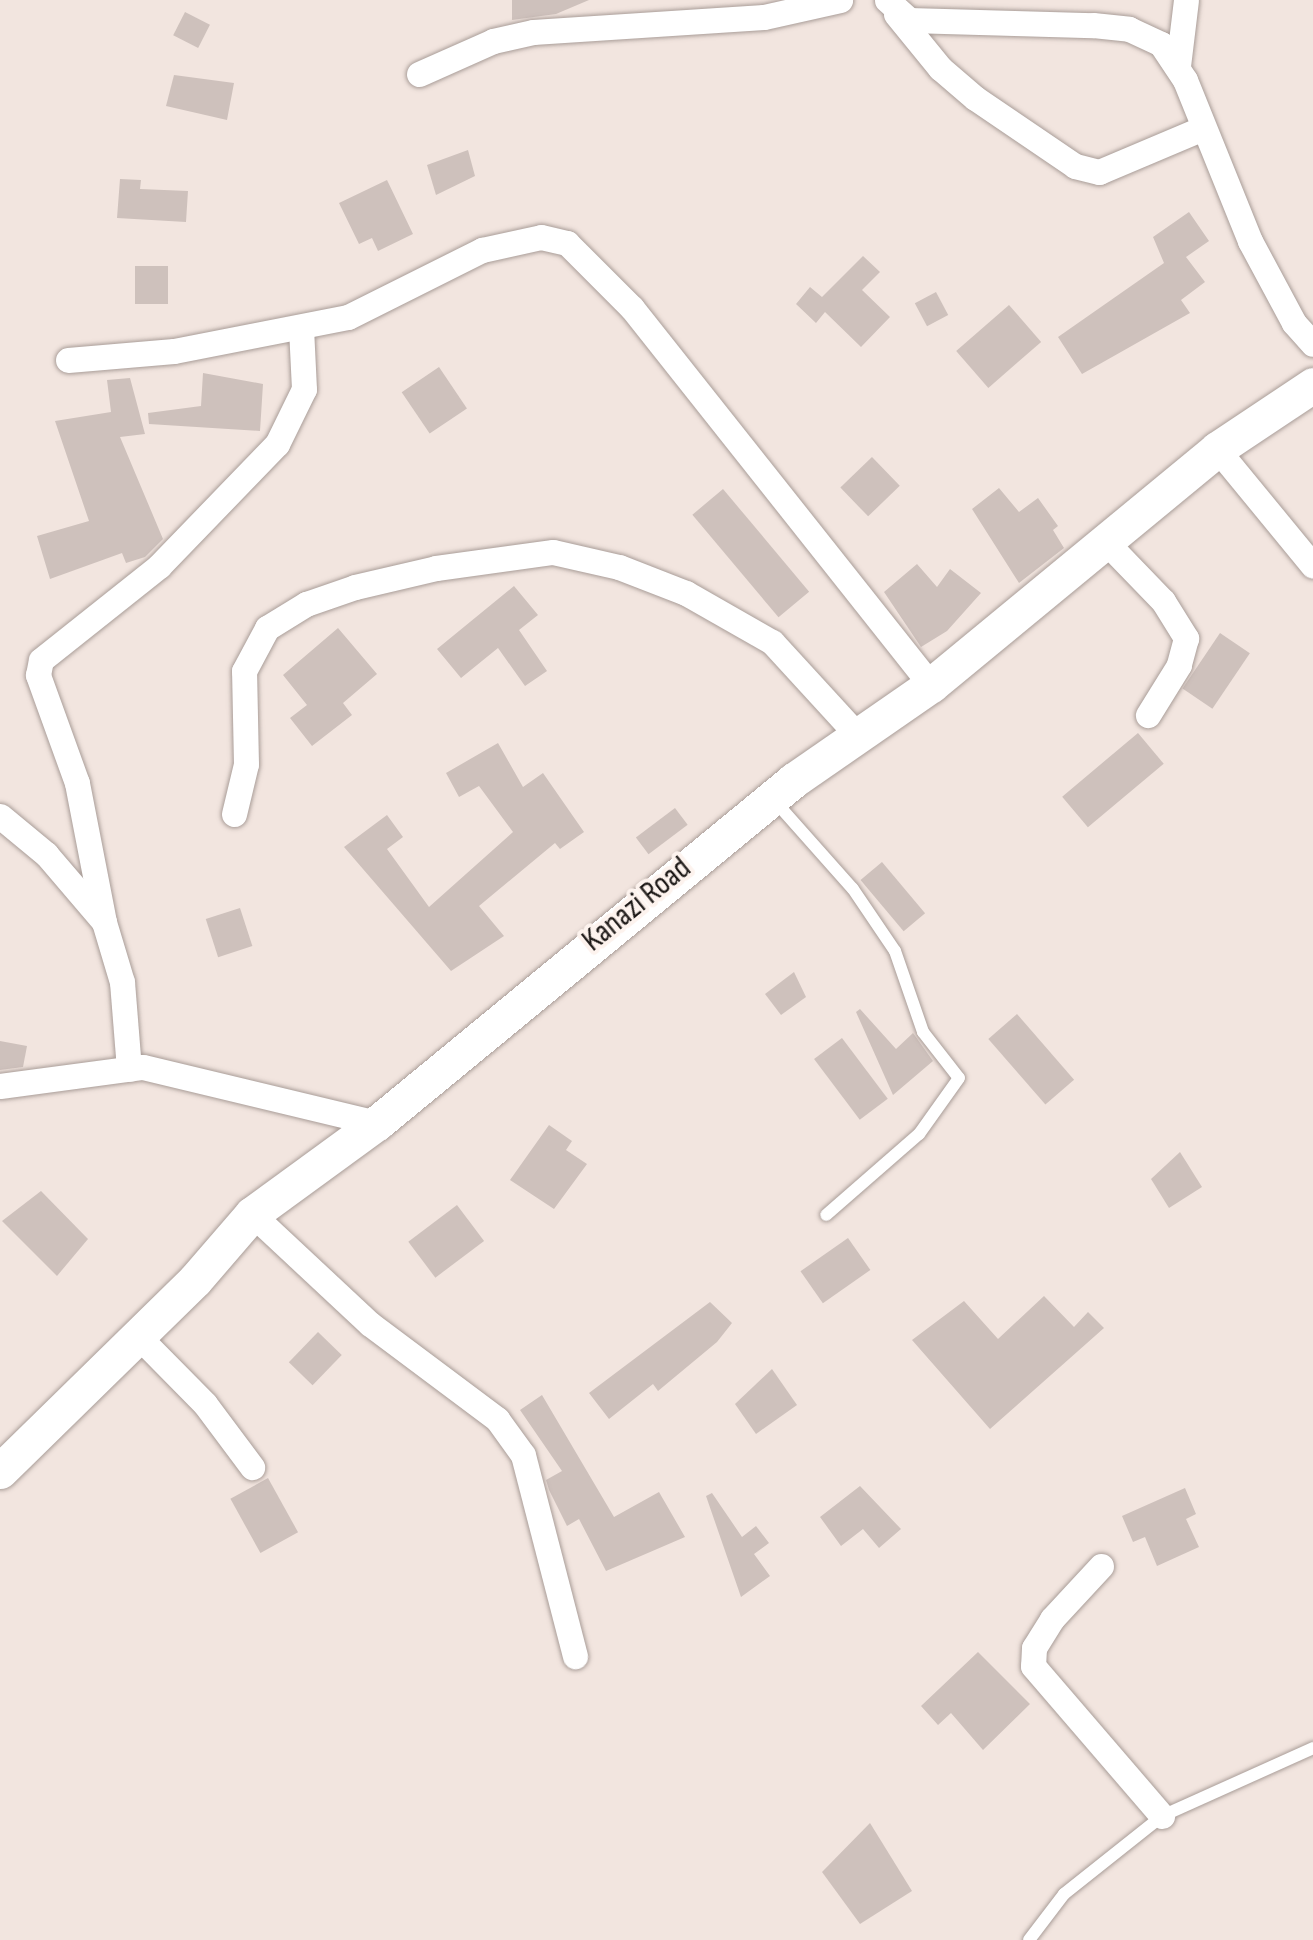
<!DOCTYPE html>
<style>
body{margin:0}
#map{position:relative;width:1313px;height:1940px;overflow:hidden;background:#f2e5df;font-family:"Sofia Sans Condensed",sans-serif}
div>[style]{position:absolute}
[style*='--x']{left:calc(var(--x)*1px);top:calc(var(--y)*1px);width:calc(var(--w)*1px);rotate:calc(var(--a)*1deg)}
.building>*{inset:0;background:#cec1bc;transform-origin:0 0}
.roads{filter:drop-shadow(0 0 2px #a99d98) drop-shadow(0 0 2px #a99d98)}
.lane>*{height:12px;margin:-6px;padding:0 6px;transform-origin:6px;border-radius:6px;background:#fff}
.street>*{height:25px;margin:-12.5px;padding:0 12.5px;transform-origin:12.5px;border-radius:12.5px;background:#fff}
.secondary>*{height:35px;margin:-17.5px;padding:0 17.5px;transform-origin:17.5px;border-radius:17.5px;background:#fff}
span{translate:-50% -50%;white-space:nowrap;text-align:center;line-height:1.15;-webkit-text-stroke:8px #fdf3ee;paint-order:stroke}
.street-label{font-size:32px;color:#1b1715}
</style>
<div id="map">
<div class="building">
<i style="clip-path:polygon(512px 0,589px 0,556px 14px,512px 20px)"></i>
<i style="left:185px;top:12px;width:28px;height:26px;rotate:27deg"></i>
<i style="clip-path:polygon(174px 75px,234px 83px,227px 120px,166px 106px)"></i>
<i style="clip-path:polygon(468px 150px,475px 176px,436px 195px,427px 165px)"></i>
<i style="clip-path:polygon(120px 179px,141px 180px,140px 189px,188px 191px,186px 222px,117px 218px)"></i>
<i style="clip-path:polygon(387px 180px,413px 234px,378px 251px,372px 238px,359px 244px,339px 203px)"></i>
<i style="clip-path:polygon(1189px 212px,1209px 241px,1186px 257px,1205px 282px,1181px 300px,1190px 313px,1082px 374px,1058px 337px,1164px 263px,1153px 237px)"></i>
<i style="clip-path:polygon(863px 256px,880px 272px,862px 290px,890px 317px,861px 347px,825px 312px,816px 323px,796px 304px,810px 287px,822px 297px)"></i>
<i style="left:135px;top:266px;width:33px;height:38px"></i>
<i style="left:936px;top:292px;width:26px;height:24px;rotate:62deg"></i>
<i style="left:1009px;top:305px;width:49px;height:70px;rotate:49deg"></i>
<i style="left:439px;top:367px;width:50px;height:45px;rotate:56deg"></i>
<i style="clip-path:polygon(203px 373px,263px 384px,260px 431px,149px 424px,148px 413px,201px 406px)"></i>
<i style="clip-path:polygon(130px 378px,145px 434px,120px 437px,163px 539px,145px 557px,126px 563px,122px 553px,50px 579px,37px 536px,89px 521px,55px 421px,111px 412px,107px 380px)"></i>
<i style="left:872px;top:457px;width:40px;height:44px;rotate:46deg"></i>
<i style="clip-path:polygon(999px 488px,1019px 512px,1038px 498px,1058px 526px,1053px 530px,1064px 548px,1019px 583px,972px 509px)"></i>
<i style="left:723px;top:489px;width:134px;height:40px;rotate:50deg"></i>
<i style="clip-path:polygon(917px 564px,937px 587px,950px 569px,981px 593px,947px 631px,921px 647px,884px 592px)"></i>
<i style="clip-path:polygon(514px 586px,538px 615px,519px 630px,547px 671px,525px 686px,498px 648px,461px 678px,437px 649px)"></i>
<i style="clip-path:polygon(338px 628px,377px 674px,343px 703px,352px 715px,312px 746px,290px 718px,307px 705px,283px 675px)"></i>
<i style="left:1220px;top:633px;width:36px;height:67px;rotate:34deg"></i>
<i style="left:1138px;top:733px;width:40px;height:99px;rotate:50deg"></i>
<i style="clip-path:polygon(498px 743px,523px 787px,543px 773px,584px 832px,560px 849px,555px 843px,479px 906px,504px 936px,451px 971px,344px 847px,387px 815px,403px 837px,387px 849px,429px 907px,513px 832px,479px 786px,459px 797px,446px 773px)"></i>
<i style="left:675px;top:808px;width:21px;height:49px;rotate:53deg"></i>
<i style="left:882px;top:862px;width:67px;height:28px;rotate:50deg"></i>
<i style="left:240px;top:908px;width:40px;height:36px;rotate:72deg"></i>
<i style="clip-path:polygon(794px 972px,806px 997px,781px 1015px,765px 994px)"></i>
<i style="clip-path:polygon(860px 1009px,896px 1049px,913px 1033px,933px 1061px,893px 1095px,856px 1012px)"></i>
<i style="left:1017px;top:1014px;width:87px;height:38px;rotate:49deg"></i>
<i style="left:842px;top:1038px;width:76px;height:35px;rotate:53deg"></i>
<i style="clip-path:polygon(0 1041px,27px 1046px,23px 1067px,0 1070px)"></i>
<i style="clip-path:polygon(549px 1125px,572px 1141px,566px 1150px,587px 1164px,554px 1209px,510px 1180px)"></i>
<i style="clip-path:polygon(1180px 1152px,1202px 1187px,1169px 1208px,1151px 1179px)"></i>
<i style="clip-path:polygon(41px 1191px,88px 1239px,57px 1276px,2px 1221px)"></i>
<i style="left:457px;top:1205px;width:45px;height:61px;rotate:53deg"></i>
<i style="left:848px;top:1238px;width:39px;height:58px;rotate:55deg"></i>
<i style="clip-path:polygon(1044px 1296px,1074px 1327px,1088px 1312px,1104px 1328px,990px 1429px,912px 1340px,964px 1301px,998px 1339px)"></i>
<i style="clip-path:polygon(710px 1302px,732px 1323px,717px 1342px,658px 1391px,653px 1384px,609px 1419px,589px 1393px)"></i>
<i style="left:318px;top:1332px;width:33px;height:42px;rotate:44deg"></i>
<i style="clip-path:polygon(772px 1369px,797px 1405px,756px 1434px,735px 1404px)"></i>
<i style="clip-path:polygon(542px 1395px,614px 1517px,659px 1492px,685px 1537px,606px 1571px,579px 1519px,567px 1526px,549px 1490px,546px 1480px,562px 1471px,520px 1410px)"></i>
<i style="left:268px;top:1478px;width:62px;height:43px;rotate:61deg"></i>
<i style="clip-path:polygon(860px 1486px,901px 1529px,879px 1548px,863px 1529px,841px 1546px,820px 1517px)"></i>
<i style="clip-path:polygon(1185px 1488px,1196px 1514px,1186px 1519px,1199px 1547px,1157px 1566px,1145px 1537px,1133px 1542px,1122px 1516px)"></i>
<i style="clip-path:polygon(712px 1493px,742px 1537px,756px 1526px,769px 1543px,754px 1554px,770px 1576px,741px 1597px,706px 1496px)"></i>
<i style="clip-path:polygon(978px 1652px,1030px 1704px,983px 1750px,951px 1713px,938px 1725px,921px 1706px)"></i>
<i style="clip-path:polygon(870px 1823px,912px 1891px,860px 1924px,822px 1872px)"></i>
</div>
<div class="roads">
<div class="lane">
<i style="--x:773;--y:799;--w:120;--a:48.4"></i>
<i style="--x:853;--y:889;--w:75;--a:55.9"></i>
<i style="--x:895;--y:951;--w:86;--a:70.9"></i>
<i style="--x:923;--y:1032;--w:58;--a:52"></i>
<i style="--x:959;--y:1078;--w:69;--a:125.5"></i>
<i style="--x:919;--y:1134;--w:123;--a:138.9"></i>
<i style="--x:1029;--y:1940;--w:58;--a:-52.7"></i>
<i style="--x:1064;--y:1894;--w:125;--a:-38.5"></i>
<i style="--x:1162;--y:1816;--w:166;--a:-24.2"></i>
</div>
<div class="street">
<i style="--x:887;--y:0;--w:30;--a:42"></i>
<i style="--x:909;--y:20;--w:184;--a:1.6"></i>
<i style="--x:1093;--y:25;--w:36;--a:6"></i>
<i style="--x:1129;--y:29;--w:35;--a:25"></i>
<i style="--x:1161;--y:44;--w:43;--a:56.3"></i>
<i style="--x:1185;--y:80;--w:174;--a:68"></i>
<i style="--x:1250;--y:241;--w:93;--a:61.8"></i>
<i style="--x:1294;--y:323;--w:28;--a:48"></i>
<i style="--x:896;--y:14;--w:70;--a:50.8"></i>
<i style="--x:940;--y:68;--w:46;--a:40.6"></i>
<i style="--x:975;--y:98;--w:121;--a:34.2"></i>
<i style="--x:1075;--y:166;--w:25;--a:14"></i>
<i style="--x:1099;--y:172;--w:113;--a:-22.9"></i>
<i style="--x:1178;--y:66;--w:66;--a:-83.1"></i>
<i style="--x:419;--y:74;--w:81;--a:-24"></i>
<i style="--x:493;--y:41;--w:41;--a:-12.7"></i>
<i style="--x:533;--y:32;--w:231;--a:-3.7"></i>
<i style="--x:764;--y:17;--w:78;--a:-12.6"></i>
<i style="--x:68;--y:360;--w:106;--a:-4.9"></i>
<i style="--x:174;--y:351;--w:177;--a:-11.1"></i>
<i style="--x:348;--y:317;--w:150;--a:-26.6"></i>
<i style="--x:482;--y:250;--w:60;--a:-12.4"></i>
<i style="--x:541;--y:237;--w:27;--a:13"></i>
<i style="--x:567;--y:243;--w:92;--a:45"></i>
<i style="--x:632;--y:308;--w:481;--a:51.6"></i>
<i style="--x:1217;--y:449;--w:151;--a:50.6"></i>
<i style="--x:1104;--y:540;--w:85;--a:46"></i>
<i style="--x:1163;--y:601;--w:44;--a:58.1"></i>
<i style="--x:1186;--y:638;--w:28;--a:105"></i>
<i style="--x:1179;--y:665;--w:59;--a:121.8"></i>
<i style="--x:234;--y:814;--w:51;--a:-76.5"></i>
<i style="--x:246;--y:764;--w:93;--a:-91.2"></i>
<i style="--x:244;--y:671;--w:49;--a:-61.9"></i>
<i style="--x:267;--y:628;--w:46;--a:-31.6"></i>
<i style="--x:306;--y:604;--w:52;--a:-19.1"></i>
<i style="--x:355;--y:587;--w:83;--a:-13.2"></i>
<i style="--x:436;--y:568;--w:118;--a:-7.8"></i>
<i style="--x:553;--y:552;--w:68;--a:12.8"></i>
<i style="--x:619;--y:567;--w:72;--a:21.2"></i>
<i style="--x:686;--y:593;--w:99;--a:29.7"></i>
<i style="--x:772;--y:642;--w:130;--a:47.5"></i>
<i style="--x:0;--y:816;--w:60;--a:39.6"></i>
<i style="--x:46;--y:854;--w:89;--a:49.5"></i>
<i style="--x:104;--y:922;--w:63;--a:73.3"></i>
<i style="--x:122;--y:982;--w:87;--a:85.4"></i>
<i style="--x:104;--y:922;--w:142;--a:-101"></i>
<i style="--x:77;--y:783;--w:115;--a:-109.9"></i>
<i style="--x:38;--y:675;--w:15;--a:-79"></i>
<i style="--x:41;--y:660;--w:151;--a:-38.5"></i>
<i style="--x:159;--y:566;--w:170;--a:-46"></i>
<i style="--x:277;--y:444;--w:61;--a:-63.9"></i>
<i style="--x:304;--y:389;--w:61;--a:-92.8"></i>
<i style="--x:0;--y:1086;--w:144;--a:-7.6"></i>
<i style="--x:143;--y:1067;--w:241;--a:13.5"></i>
<i style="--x:252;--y:1214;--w:161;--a:43"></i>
<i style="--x:370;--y:1324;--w:159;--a:36.8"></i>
<i style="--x:497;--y:1419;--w:44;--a:54.2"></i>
<i style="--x:523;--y:1455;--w:208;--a:75.5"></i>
<i style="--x:138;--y:1336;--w:95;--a:45.4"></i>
<i style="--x:205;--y:1404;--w:79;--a:53.3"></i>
<i style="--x:1101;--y:1566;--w:72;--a:132.8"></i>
<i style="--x:1052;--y:1619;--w:34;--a:122"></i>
<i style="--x:1034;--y:1648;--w:18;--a:93"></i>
<i style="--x:1033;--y:1666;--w:198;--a:49.3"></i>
</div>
<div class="secondary">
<i style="--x:0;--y:1471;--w:273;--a:-44.4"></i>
<i style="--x:195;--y:1280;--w:87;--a:-49.2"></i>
<i style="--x:252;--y:1214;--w:155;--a:-36.1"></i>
<i style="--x:377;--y:1123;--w:540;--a:-39.44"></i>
<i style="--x:794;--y:780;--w:167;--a:-34.7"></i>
<i style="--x:931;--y:685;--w:371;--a:-39.5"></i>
<i style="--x:1217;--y:449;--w:115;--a:-33.7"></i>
</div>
</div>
<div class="street-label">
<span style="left:637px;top:905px;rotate:-39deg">Kanazi Road</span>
</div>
</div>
